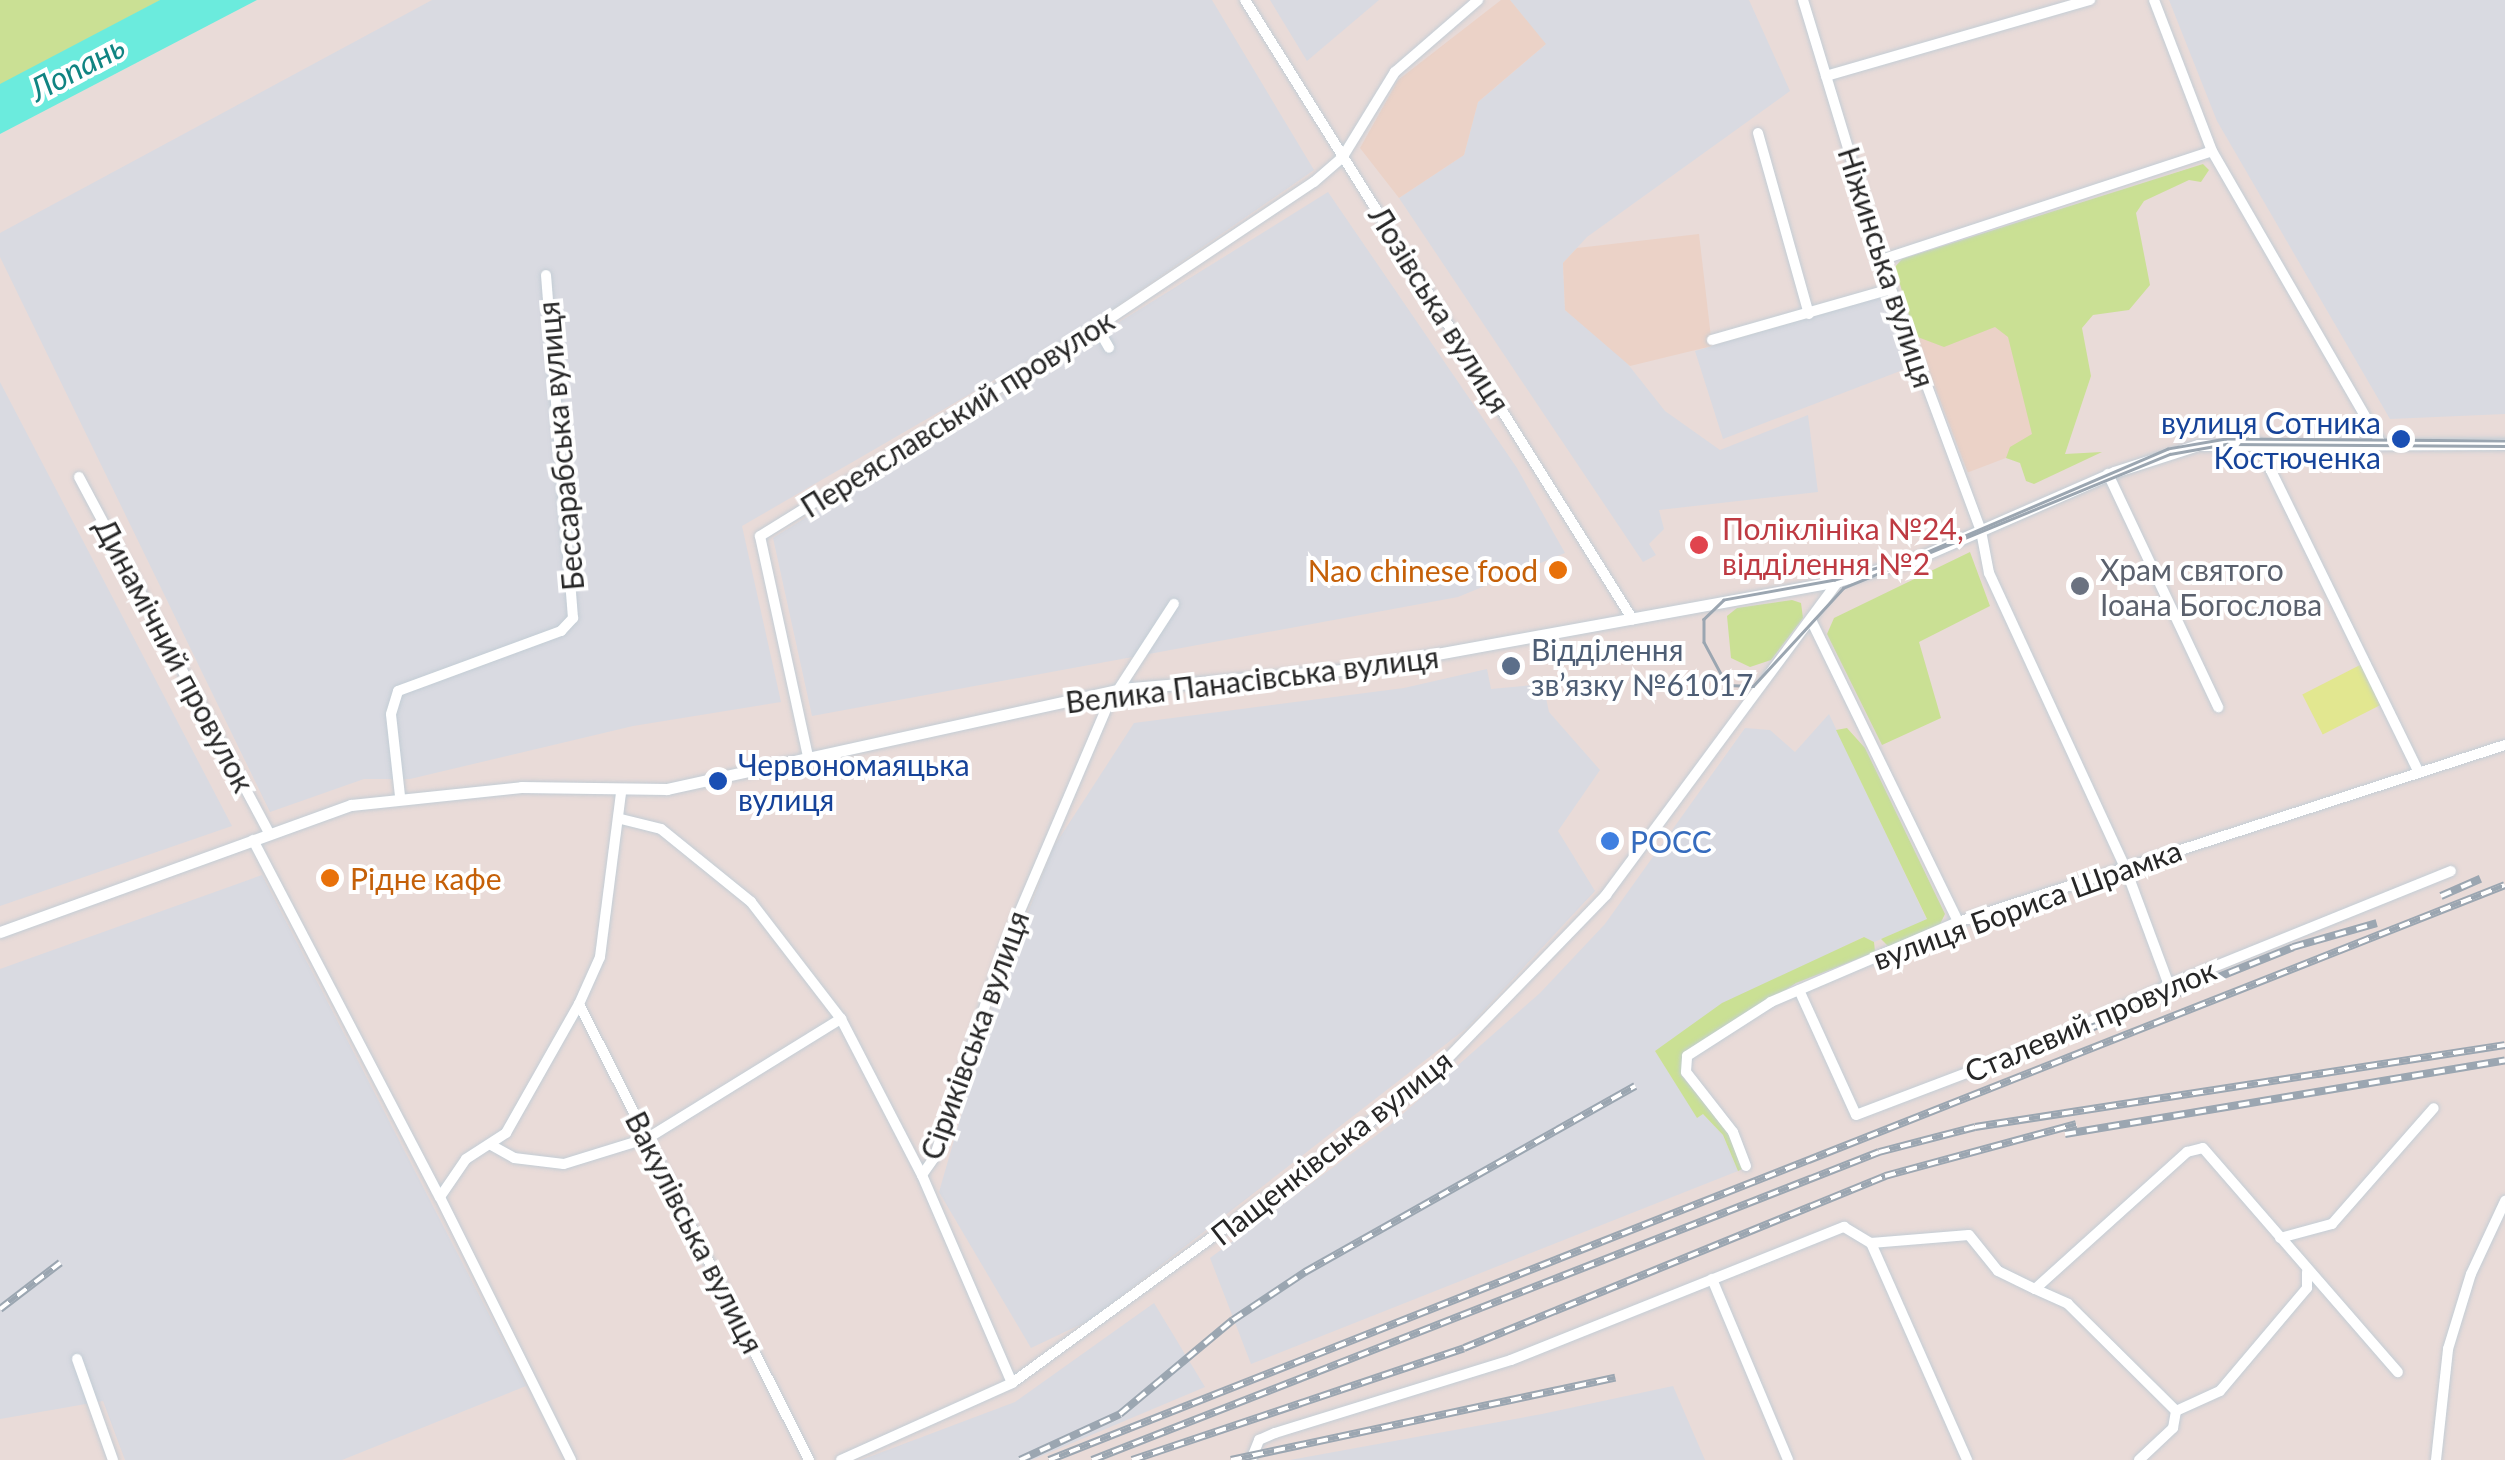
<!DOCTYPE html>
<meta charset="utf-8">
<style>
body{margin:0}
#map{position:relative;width:2505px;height:1460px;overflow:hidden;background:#e9dbd8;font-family:Lato,sans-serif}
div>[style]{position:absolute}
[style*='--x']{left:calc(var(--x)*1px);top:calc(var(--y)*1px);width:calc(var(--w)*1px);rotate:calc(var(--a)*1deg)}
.industrial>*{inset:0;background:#d9dae1}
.education>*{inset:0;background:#ebd2c7;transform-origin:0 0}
.green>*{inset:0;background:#cae094}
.pitch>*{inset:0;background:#e2e790;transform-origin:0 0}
.water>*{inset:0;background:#6bebdd}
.roads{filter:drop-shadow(0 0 2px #c3cdd5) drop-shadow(0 0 2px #c3cdd5)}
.minor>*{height:10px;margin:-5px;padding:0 5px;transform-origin:5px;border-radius:5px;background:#fff}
.tertiary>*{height:11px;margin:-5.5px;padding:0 5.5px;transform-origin:5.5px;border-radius:5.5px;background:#fff}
.tram>*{height:2.5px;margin:-1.25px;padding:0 1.25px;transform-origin:1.25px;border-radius:1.25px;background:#9ba6b1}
.rail>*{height:8px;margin-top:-4px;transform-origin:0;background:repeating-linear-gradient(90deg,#fff 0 11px,#9ba6b1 0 22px);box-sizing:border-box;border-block:2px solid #9ba6b1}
.dots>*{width:28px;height:28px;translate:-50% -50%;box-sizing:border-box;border:5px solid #fff;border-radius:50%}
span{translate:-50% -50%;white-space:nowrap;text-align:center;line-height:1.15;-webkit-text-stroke:8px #fff;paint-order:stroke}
.street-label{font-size:30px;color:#272727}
.transit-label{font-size:30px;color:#164399}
.right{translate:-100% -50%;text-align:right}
.left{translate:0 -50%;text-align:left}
.health-label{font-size:30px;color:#be3a42}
.worship-label{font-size:30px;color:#5b616d}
.food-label{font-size:30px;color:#c56008}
.service-label{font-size:30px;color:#4e5e75}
.shop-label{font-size:30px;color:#366cbe}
.water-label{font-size:32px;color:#108482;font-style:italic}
</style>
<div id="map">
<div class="industrial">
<i style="clip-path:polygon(432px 0,1212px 0,1314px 170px,1091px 324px,742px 526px,781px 702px,633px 726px,410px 779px,364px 779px,270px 812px,0 257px,0 233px)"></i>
<i style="clip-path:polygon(1270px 0,1379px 0,1307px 61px)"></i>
<i style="clip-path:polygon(1510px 0,1749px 0,1790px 91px,1587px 237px,1563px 263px,1565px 310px,1623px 358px,1665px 411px,1720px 450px,1808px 415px,1818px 492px,1659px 510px,1664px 529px,1649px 544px,1656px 555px,1643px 562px,1399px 198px,1464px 155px,1478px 102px,1545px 45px)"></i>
<i style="clip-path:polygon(2169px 0,2505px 0,2505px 414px,2390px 419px,2217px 121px)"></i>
<i style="clip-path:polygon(1328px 192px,1517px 468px,1565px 553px,1458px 597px,812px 716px,773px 538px)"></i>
<i style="clip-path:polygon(1884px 296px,1908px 368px,1723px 439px,1695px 351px)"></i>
<i style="clip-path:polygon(0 382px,232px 826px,0 906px)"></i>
<i style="clip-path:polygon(1487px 669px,1491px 689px,1543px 684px,1549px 712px,1600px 770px,1558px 831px,1595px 891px,1468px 1027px,1090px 1320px,1031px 1348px,939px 1192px,995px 998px,1053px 848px,1134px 723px,1404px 688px)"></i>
<i style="clip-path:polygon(1829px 714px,1927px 920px,1874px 942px,1863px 937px,1723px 1007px,1655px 1051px,1697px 1117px,1703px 1114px,1723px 1135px,1738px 1171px,1251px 1364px,1210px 1258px,1389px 1126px,1540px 993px,1605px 924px,1745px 728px,1770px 730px,1795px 752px)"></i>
<i style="clip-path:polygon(262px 875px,526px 1386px,342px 1460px,125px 1460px,103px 1401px,0 1419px,0 969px)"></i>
<i style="clip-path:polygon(1154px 1303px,1205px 1387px,1032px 1460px,861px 1460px,1015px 1402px)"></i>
<i style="clip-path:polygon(1673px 1386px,1705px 1460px,1290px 1460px,1542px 1414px)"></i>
</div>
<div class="education">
<i style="clip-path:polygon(1501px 0,1510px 0,1546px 44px,1478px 102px,1464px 155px,1399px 198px,1360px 148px,1398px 80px)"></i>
<i style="clip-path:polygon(1699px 234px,1712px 346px,1630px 366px,1565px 310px,1563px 263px,1577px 248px)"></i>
<i style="left:2015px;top:297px;width:147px;height:107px;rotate:69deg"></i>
</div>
<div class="green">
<i style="clip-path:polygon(0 0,161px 0,0 85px)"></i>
<i style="clip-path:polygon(2203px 164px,2209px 170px,2201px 182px,2189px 180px,2144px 201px,2136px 213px,2150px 285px,2129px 310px,2093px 315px,2082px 328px,2091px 376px,2065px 454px,2102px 452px,2034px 484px,2026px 481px,2020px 463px,2006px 458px,2010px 447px,2032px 434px,2008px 337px,1995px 327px,1944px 347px,1915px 336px,1895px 267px,1902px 259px)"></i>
<i style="clip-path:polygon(1970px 552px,1990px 606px,1919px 642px,1941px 718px,1882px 745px,1827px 634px,1834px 618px)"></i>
<i style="clip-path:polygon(1792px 600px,1801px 603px,1803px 618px,1771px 660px,1750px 667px,1731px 658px,1727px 616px,1737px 608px)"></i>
<i style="clip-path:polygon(1847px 728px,1865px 748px,1945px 914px,1940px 924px,1889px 947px,1881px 939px,1927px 919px,1836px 730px)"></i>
<i style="clip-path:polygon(1864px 937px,1874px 942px,1875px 952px,1796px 983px,1683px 1056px,1681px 1075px,1731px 1134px,1744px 1168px,1738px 1171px,1723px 1135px,1703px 1114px,1697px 1118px,1655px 1051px,1722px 1003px)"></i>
</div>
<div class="pitch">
<i style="left:2362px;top:664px;width:45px;height:67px;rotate:63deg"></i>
</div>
<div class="water">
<i style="clip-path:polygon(160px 0,257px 0,0 134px,0 84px)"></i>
</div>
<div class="roads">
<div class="minor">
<i style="--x:1245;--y:0;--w:731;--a:57.96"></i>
<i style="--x:1803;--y:0;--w:302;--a:73.1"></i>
<i style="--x:1891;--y:289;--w:258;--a:69.6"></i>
<i style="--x:1981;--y:531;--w:43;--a:79.2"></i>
<i style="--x:1989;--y:573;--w:324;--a:65.2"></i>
<i style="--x:2125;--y:867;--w:126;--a:69.6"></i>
<i style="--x:2154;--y:0;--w:162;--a:69"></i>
<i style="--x:2212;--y:151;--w:336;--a:60"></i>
<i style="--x:1826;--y:76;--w:275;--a:-16.1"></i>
<i style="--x:1758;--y:133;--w:188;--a:74.3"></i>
<i style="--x:1881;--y:260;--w:348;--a:-18.2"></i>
<i style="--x:1097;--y:327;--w:24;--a:60"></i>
<i style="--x:1712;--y:340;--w:186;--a:-15.9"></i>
<i style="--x:2257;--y:442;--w:368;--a:63.9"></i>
<i style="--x:2108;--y:474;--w:258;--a:64.7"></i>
<i style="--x:79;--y:477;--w:405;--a:61.9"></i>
<i style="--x:1812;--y:622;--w:334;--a:64"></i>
<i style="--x:809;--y:761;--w:230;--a:-102.3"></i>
<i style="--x:760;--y:536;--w:397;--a:-31.8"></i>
<i style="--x:1097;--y:327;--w:261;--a:-33.8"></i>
<i style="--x:1314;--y:182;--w:37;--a:-41"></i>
<i style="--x:1342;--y:158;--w:101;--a:-58.4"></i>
<i style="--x:1395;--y:72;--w:110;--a:-40.9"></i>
<i style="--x:400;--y:796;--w:82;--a:-96.3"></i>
<i style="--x:391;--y:714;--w:24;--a:-73"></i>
<i style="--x:398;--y:691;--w:174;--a:-20.2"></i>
<i style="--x:561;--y:631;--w:18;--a:-47"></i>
<i style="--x:573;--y:618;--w:344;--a:-94.5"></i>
<i style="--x:621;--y:819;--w:41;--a:14"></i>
<i style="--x:661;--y:829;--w:116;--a:39"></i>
<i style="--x:751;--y:902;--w:148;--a:52.4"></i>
<i style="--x:841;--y:1019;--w:176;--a:62.6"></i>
<i style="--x:253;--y:840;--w:403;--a:62.4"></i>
<i style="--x:1799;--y:990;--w:137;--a:65.5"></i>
<i style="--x:1856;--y:1115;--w:203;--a:-20.8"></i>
<i style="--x:2046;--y:1043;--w:136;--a:-25.2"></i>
<i style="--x:2169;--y:985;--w:304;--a:-22"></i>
<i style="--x:579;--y:1004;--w:511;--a:63.23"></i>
<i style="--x:491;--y:1145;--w:26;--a:29"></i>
<i style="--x:514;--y:1158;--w:50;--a:6.8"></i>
<i style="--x:564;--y:1164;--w:88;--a:-17.2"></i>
<i style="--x:648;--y:1138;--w:227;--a:-31.7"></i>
<i style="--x:1746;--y:1166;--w:36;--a:-111"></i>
<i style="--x:1733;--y:1132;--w:76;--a:-128.1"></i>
<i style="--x:1686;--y:1072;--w:16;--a:-86"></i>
<i style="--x:1687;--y:1056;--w:100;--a:-32.7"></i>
<i style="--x:1771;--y:1002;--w:203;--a:-23.2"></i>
<i style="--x:1958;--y:922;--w:575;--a:-17.93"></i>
<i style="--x:2280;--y:1238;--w:54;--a:-15.1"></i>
<i style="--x:2332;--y:1224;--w:154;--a:-48.7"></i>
<i style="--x:1871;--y:1243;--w:98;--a:-4.7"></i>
<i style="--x:1969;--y:1235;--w:46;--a:51.1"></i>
<i style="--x:1998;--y:1271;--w:41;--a:25.9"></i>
<i style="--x:2035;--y:1289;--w:205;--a:-42"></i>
<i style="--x:2187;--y:1152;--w:16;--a:-14"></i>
<i style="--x:2203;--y:1148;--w:297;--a:49"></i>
<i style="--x:1712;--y:1279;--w:196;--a:67.2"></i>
<i style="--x:2035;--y:1289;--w:36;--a:24"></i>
<i style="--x:2068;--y:1304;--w:152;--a:44.7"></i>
<i style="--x:77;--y:1359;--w:107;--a:70.4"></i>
<i style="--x:1012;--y:1383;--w:227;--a:-113.4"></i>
<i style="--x:922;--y:1175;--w:21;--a:-55"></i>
<i style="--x:934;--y:1158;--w:224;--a:-71.5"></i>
<i style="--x:1005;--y:946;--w:260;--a:-66.9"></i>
<i style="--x:1107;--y:707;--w:123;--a:-57"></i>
<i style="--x:571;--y:1460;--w:294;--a:-116.5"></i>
<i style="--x:440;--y:1197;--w:46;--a:-55.6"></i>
<i style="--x:466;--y:1159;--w:48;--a:-33"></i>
<i style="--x:506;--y:1133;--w:148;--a:-60.5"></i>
<i style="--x:579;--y:1004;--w:51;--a:-65.9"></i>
<i style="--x:600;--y:957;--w:166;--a:-82.7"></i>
<i style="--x:841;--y:1460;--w:188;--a:-24.2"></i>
<i style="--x:1012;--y:1383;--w:510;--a:-36.06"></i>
<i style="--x:1424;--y:1083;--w:262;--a:-45.9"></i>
<i style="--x:1606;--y:895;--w:390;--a:-53.5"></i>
<i style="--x:1251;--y:1460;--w:22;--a:-68"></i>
<i style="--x:1259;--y:1440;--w:17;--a:-24"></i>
<i style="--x:1275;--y:1433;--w:247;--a:-17.2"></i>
<i style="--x:1511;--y:1360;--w:359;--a:-21.8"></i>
<i style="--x:1844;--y:1227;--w:31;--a:31"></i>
<i style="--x:1871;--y:1243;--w:237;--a:66.1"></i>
<i style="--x:2139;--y:1460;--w:47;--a:-43.3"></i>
<i style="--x:2173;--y:1428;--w:17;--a:-80"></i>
<i style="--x:2176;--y:1411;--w:48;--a:-24.4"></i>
<i style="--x:2220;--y:1391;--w:135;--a:-49.8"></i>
<i style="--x:2307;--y:1288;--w:16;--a:-90"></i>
<i style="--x:2436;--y:1460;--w:112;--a:-83.8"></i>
<i style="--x:2448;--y:1349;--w:78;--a:-73"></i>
<i style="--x:2471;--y:1274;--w:81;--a:-65"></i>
</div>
<div class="tertiary">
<i style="--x:0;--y:932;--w:373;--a:-19.9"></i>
<i style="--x:351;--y:805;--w:171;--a:-6"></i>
<i style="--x:521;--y:787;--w:146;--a:0.8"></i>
<i style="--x:667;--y:789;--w:464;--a:-12.4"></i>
<i style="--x:1120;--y:689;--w:235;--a:-4.9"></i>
<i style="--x:1354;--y:669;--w:492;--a:-10.3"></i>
<i style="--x:1838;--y:581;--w:78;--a:-15.6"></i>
<i style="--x:1913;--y:560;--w:219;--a:-23.6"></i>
<i style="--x:2114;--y:472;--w:88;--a:-17.8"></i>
<i style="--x:2198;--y:445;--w:307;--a:-0.2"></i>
</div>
</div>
<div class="tram">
<i style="--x:2505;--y:441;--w:279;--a:-179.6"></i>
<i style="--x:2226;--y:439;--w:59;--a:170.2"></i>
<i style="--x:2168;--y:449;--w:274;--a:156.8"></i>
<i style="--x:1916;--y:557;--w:84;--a:164.1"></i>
<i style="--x:1835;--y:580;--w:113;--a:169.8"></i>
<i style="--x:1724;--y:600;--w:28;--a:136"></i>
<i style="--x:1704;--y:619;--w:23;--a:90"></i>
<i style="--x:1704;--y:642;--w:49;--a:61.9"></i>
<i style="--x:1727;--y:685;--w:26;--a:2"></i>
<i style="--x:1753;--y:686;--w:133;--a:-47.4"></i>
<i style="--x:1843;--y:588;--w:353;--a:-22.3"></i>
<i style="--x:2170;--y:454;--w:58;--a:-10"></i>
<i style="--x:2227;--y:444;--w:278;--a:0.4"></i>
</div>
<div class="rail">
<i style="--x:2441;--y:896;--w:43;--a:-23.6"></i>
<i style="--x:2086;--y:1030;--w:223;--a:-21.8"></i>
<i style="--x:2293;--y:947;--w:87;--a:-15.9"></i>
<i style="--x:2065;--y:1134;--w:446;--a:-9.5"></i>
<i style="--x:0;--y:1309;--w:76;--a:-37.5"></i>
<i style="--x:1020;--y:1460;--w:110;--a:-24.7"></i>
<i style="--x:1120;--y:1414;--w:147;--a:-39.8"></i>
<i style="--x:1233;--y:1320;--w:87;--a:-33.7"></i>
<i style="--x:1305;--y:1272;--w:379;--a:-29.4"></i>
<i style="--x:1049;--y:1460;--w:1565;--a:-21.55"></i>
<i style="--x:1092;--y:1460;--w:845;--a:-21.37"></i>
<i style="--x:1879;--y:1152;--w:99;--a:-14.6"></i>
<i style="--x:1975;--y:1127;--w:536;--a:-8.79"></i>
<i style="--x:1132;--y:1460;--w:350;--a:-18.6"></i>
<i style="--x:1464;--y:1348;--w:455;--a:-22.2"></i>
<i style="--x:1885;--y:1176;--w:198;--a:-15.2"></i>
<i style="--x:1231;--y:1460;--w:393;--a:-12.1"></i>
</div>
<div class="dots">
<i style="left:2401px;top:439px;background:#1a4fb4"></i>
<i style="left:1699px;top:545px;background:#e0444e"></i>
<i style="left:1558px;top:570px;background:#e8710a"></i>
<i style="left:2080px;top:586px;background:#6b7280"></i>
<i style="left:1511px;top:666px;background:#5c6f8a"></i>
<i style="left:718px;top:781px;background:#1a4fb4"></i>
<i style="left:1610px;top:841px;background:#3f7fe0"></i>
<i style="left:330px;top:878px;background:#e8710a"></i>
</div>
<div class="street-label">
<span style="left:1887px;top:267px;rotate:72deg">Ніжинська вулиця</span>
<span style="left:1440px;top:309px;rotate:58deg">Лозівська вулиця</span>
<span style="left:957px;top:413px;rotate:-32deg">Переяславський провулок</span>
<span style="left:560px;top:446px;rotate:-95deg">Бессарабська вулиця</span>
<span style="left:175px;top:655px;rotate:62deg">Динамічний провулок</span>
<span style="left:1252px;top:679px;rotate:-7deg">Велика Панасівська вулиця</span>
<span style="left:2027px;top:904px;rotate:-20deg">вулиця Бориса Шрамка</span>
<span style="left:2090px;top:1020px;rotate:-23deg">Сталевий провулок</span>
<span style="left:974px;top:1035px;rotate:-70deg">Сіриківська вулиця</span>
<span style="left:1331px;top:1147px;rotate:-38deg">Пащенківська вулиця</span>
<span style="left:695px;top:1232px;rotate:63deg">Вакулівська вулиця</span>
</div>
<div class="transit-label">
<span class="right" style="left:2381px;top:439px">вулиця Сотника<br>Костюченка</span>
<span class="left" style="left:738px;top:781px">Червономаяцька<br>вулиця</span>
</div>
<div class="health-label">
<span class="left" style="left:1722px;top:545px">Поліклініка №24,<br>відділення №2</span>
</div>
<div class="worship-label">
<span class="left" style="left:2100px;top:586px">Храм святого<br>Іоана Богослова</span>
</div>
<div class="food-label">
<span class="right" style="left:1538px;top:570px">Nao chinese food</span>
<span class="left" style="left:350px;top:878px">Рідне кафе</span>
</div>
<div class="service-label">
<span class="left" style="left:1531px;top:666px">Відділення<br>зв’язку №61017</span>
</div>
<div class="shop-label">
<span class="left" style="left:1630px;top:841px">РОСС</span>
</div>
<div class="water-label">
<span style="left:77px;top:68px;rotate:-28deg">Лопань</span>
</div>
</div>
